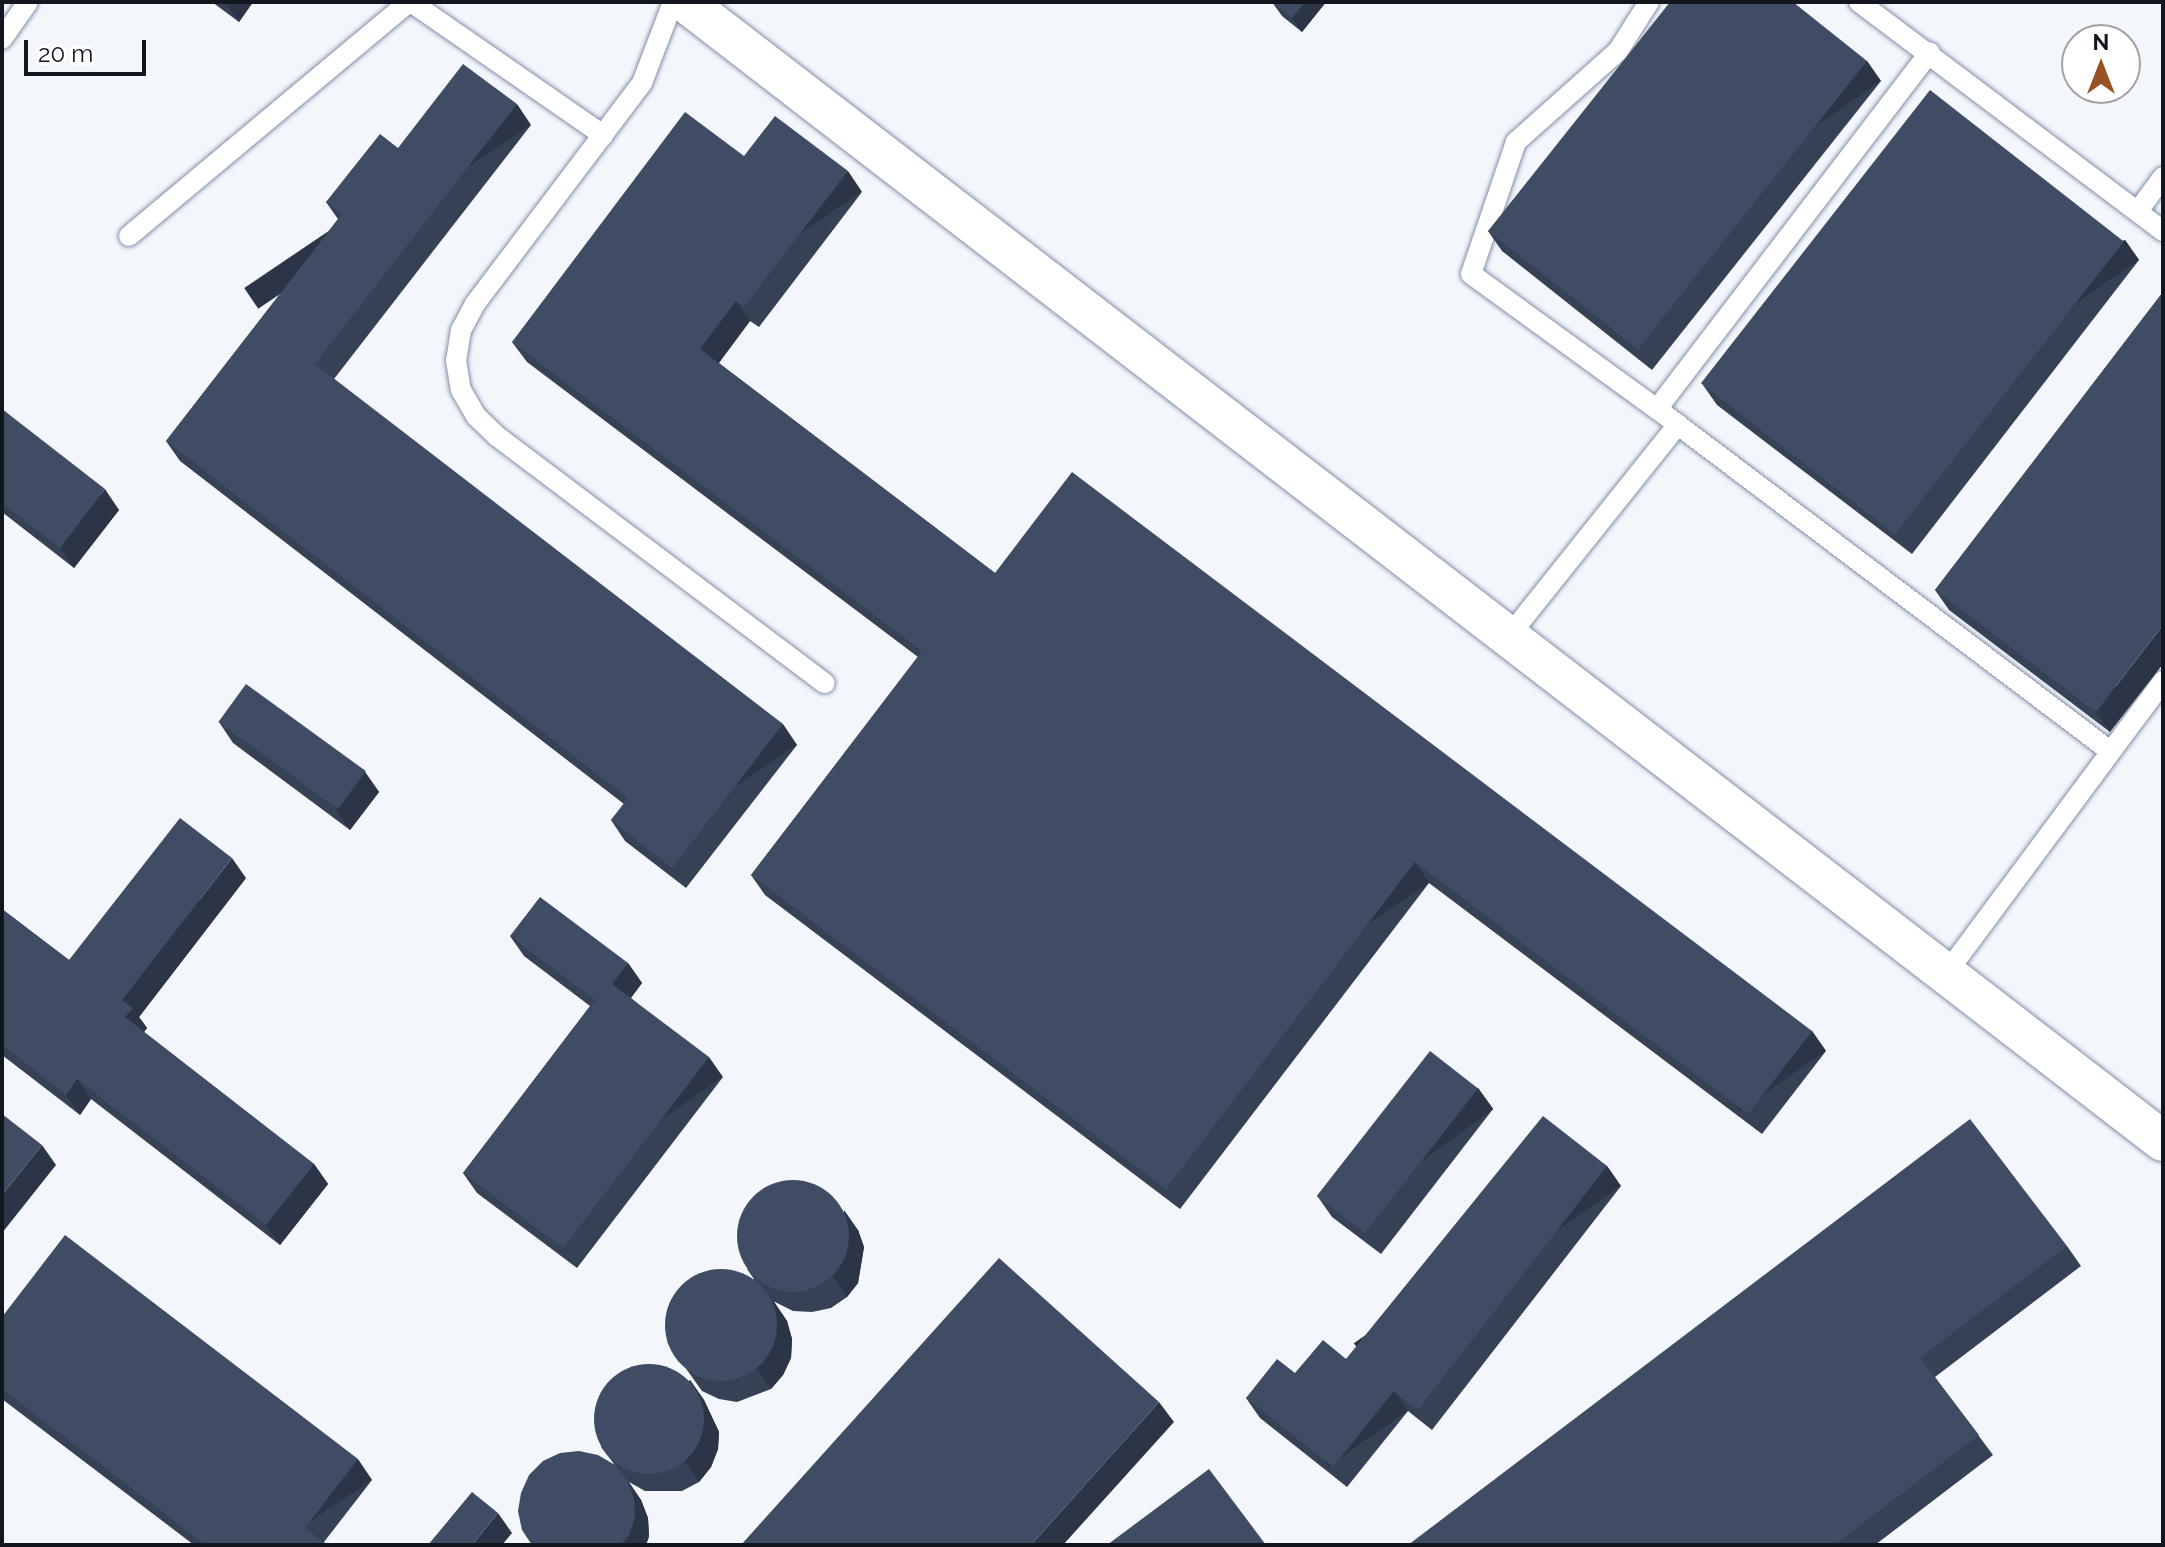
<!DOCTYPE html>
<style>
body{margin:0}
#map{position:relative;width:2165px;height:1547px;overflow:hidden;background:#f3f7fc;font-family:Raleway,sans-serif}
div>[style]{position:absolute}
[style*='--x']{left:calc(var(--x)*1px);top:calc(var(--y)*1px);width:calc(var(--w)*1px);rotate:calc(var(--a)*1deg)}
.roads{filter:drop-shadow(0 0 2px #818fa9) drop-shadow(0 0 2px #818fa9)}
.service>*{height:20px;margin:-10px;padding:0 10px;transform-origin:10px;border-radius:10px;background:#fff}
.minor>*{height:40px;margin:-20px;padding:0 20px;transform-origin:20px;border-radius:20px;background:#fff}
.wall>*{inset:0;background:#364155}
.shaded-wall>*{inset:0;background:#2c3545;transform-origin:0 0}
.building>*{inset:0;background:#3f4c63;transform-origin:0 0}
.round{border-radius:50%}
span{translate:-50% -50%;white-space:nowrap;text-align:center;line-height:1.15;-webkit-text-stroke:8px #fff;paint-order:stroke}
.frame{position:absolute;inset:0;border:4px solid #11161f;pointer-events:none}
.north{position:absolute;left:2061px;top:24px;width:80px;height:80px;box-sizing:border-box;background:#fff;border:2px solid #a0a2a5;border-radius:50%;rotate:0deg;font-size:22px;font-weight:700;line-height:32px;text-align:center;color:#11161f}
.north::after{content:'';display:block;margin:auto;width:28px;height:36px;background:#975324;clip-path:polygon(50% 0,100% 100%,50% 72%,0 100%)}
.scale{position:absolute;left:24px;top:40px;width:122px;height:36px;box-sizing:border-box;border:4px solid #11161f;border-top:0;padding-left:10px;font-size:24px;line-height:28px;white-space:nowrap;color:#11161f;-webkit-text-stroke:6px #fff;paint-order:stroke}
</style>
<div id="map">
<div class="roads">
<div class="service">
<i style="--x:411;--y:2;--w:234;--a:34.7"></i>
<i style="--x:673;--y:2;--w:87;--a:110.9"></i>
<i style="--x:642;--y:83;--w:277;--a:127.1"></i>
<i style="--x:475;--y:304;--w:30;--a:118"></i>
<i style="--x:461;--y:330;--w:30;--a:99"></i>
<i style="--x:456;--y:360;--w:30;--a:81"></i>
<i style="--x:461;--y:390;--w:30;--a:60"></i>
<i style="--x:476;--y:416;--w:30;--a:44"></i>
<i style="--x:498;--y:437;--w:409;--a:37"></i>
<i style="--x:1649;--y:2;--w:58;--a:122.3"></i>
<i style="--x:1618;--y:51;--w:137;--a:138.3"></i>
<i style="--x:1516;--y:142;--w:139;--a:108.8"></i>
<i style="--x:1471;--y:274;--w:230;--a:36"></i>
<i style="--x:1657;--y:409;--w:568;--a:37.05"></i>
<i style="--x:1859;--y:2;--w:381;--a:37"></i>
<i style="--x:2;--y:39;--w:45;--a:-54.9"></i>
<i style="--x:2138;--y:211;--w:42;--a:-53.7"></i>
<i style="--x:129;--y:236;--w:365;--a:-39.9"></i>
<i style="--x:1657;--y:409;--w:449;--a:-52.6"></i>
<i style="--x:1509;--y:636;--w:271;--a:-51.4"></i>
<i style="--x:1945;--y:975;--w:366;--a:-53.4"></i>
</div>
<div class="minor">
<i style="--x:685;--y:2;--w:1866;--a:37.62"></i>
</div>
</div>
<div class="wall">
<i style="clip-path:polygon(212px 2px,253px 2px,239px 22px)"></i>
<i style="clip-path:polygon(1272px 2px,1326px 2px,1302px 32px,1282px 16px)"></i>
<i style="clip-path:polygon(1867px 61px,1881px 81px,1652px 370px,1502px 251px,1488px 231px)"></i>
<i style="clip-path:polygon(531px 125px,334px 379px,797px 745px,686px 888px,625px 841px,611px 820px,624px 804px,180px 461px,166px 441px,338px 219px,326px 202px,398px 148px)"></i>
<i style="clip-path:polygon(862px 192px,759px 327px,750px 321px,719px 363px,995px 573px,1812px 1031px,1826px 1051px,1762px 1134px,1429px 883px,1180px 1209px,765px 895px,751px 875px,918px 657px,527px 362px,512px 342px)"></i>
<i style="clip-path:polygon(2125px 240px,2139px 260px,1912px 554px,1717px 405px,1703px 385px)"></i>
<i style="clip-path:polygon(2163px 292px,2110px 732px,1949px 610px,1935px 590px)"></i>
<i style="clip-path:polygon(2px 409px,119px 510px,74px 568px,2px 512px)"></i>
<i style="clip-path:polygon(219px 722px,365px 772px,379px 792px,350px 830px,233px 743px)"></i>
<i style="clip-path:polygon(246px 878px,139px 1017px,147px 1028px,144px 1032px,314px 1164px,328px 1184px,280px 1245px,91px 1099px,80px 1115px,2px 1055px,2px 909px,69px 960px)"></i>
<i style="clip-path:polygon(510px 936px,628px 963px,642px 983px,631px 998px,723px 1077px,577px 1268px,477px 1193px,463px 1173px,590px 1006px,524px 956px)"></i>
<i style="clip-path:polygon(1478px 1088px,1493px 1109px,1381px 1254px,1332px 1217px,1318px 1197px)"></i>
<i style="clip-path:polygon(1607px 1166px,1621px 1186px,1432px 1430px,1408px 1411px,1347px 1487px,1260px 1418px,1246px 1398px,1295px 1373px,1346px 1359px)"></i>
<i style="clip-path:polygon(858px 1230px,864px 1247px,858px 1283px,847px 1297px,831px 1308px,812px 1312px,793px 1311px,773px 1301px,787px 1321px,792px 1339px,791px 1358px,783px 1375px,771px 1389px,737px 1402px,719px 1399px,702px 1391px,667px 1342px,754px 1279px,747px 1269px)"></i>
<i style="clip-path:polygon(2067px 1246px,2081px 1266px,1935px 1377px,1993px 1455px,1875px 1545px,1408px 1545px)"></i>
<i style="clip-path:polygon(2px 1317px,372px 1480px,324px 1542px,327px 1545px,194px 1545px,2px 1399px)"></i>
<i style="clip-path:polygon(690px 1380px,704px 1400px,719px 1432px,718px 1449px,711px 1467px,699px 1482px,682px 1491px,645px 1491px,629px 1482px,641px 1500px,648px 1518px,649px 1537px,614px 1464px,601px 1447px)"></i>
</div>
<div class="shaded-wall">
<i style="clip-path:polygon(225px 2px,253px 2px,239px 22px)"></i>
<i style="clip-path:polygon(1305px 2px,1326px 2px,1302px 32px,1292px 18px)"></i>
<i style="left:1867px;top:61px;width:24px;height:368px;rotate:55deg"></i>
<i style="left:517px;top:104px;width:25px;height:329px;rotate:56deg"></i>
<i style="left:848px;top:171px;width:25px;height:171px;rotate:56deg"></i>
<i style="left:2125px;top:240px;width:24px;height:372px;rotate:55deg"></i>
<i style="clip-path:polygon(736px 301px,750px 321px,714px 369px,700px 349px)"></i>
<i style="clip-path:polygon(105px 489px,119px 510px,74px 568px,60px 548px)"></i>
<i style="clip-path:polygon(2163px 625px,2163px 664px,2110px 732px,2096px 712px)"></i>
<i style="left:783px;top:724px;width:25px;height:182px;rotate:56deg"></i>
<i style="clip-path:polygon(365px 772px,379px 792px,350px 830px,336px 810px)"></i>
<i style="clip-path:polygon(232px 858px,246px 878px,139px 1017px,147px 1028px,139px 1038px,125px 1017px,122px 1000px)"></i>
<i style="left:1415px;top:862px;width:25px;height:411px;rotate:56deg"></i>
<i style="clip-path:polygon(628px 963px,642px 983px,626px 1004px,612px 984px)"></i>
<i style="left:1812px;top:1031px;width:24px;height:105px;rotate:55deg"></i>
<i style="left:709px;top:1057px;width:24px;height:240px;rotate:55deg"></i>
<i style="clip-path:polygon(77px 1079px,91px 1099px,80px 1115px,66px 1095px)"></i>
<i style="left:1478px;top:1088px;width:26px;height:183px;rotate:54deg"></i>
<i style="clip-path:polygon(42px 1145px,56px 1165px,2px 1233px,2px 1195px)"></i>
<i style="clip-path:polygon(314px 1164px,328px 1184px,280px 1245px,266px 1225px)"></i>
<i style="left:1607px;top:1166px;width:24px;height:309px;rotate:55deg"></i>
<i style="clip-path:polygon(844px 1210px,858px 1230px,864px 1247px,858px 1283px,847px 1297px,833px 1277px)"></i>
<i style="clip-path:polygon(773px 1300px,787px 1321px,792px 1339px,791px 1358px,783px 1375px,771px 1389px,757px 1369px)"></i>
<i style="clip-path:polygon(690px 1380px,704px 1400px,719px 1432px,718px 1449px,711px 1467px,699px 1482px,685px 1461px)"></i>
<i style="left:1394px;top:1391px;width:24px;height:97px;rotate:55deg"></i>
<i style="clip-path:polygon(1159px 1402px,1174px 1422px,1063px 1545px,1031px 1545px)"></i>
<i style="left:358px;top:1459px;width:25px;height:87px;rotate:56deg"></i>
<i style="clip-path:polygon(627px 1480px,641px 1500px,648px 1518px,649px 1537px,646px 1545px,621px 1545px)"></i>
<i style="clip-path:polygon(498px 1513px,512px 1533px,502px 1545px,472px 1545px)"></i>
</div>
<div class="building">
<i style="clip-path:polygon(1272px 2px,1305px 2px,1292px 18px)"></i>
<i style="clip-path:polygon(1670px 2px,1793px 2px,1867px 61px,1638px 349px,1488px 231px)"></i>
<i style="clip-path:polygon(463px 64px,517px 104px,315px 364px,783px 724px,672px 868px,611px 820px,628px 798px,166px 441px,342px 214px,326px 202px,380px 134px,398px 148px)"></i>
<i style="left:1930px;top:90px;width:246px;height:372px;rotate:38deg"></i>
<i style="clip-path:polygon(685px 112px,744px 156px,775px 116px,848px 171px,744px 307px,736px 301px,700px 349px,995px 573px,1072px 472px,1812px 1031px,1748px 1114px,1415px 862px,1166px 1189px,751px 875px,922px 651px,512px 342px)"></i>
<i style="clip-path:polygon(2163px 292px,2163px 625px,2096px 712px,1935px 590px)"></i>
<i style="clip-path:polygon(2px 409px,105px 489px,60px 548px,2px 503px)"></i>
<i style="left:246px;top:684px;width:148px;height:47px;rotate:36deg"></i>
<i style="clip-path:polygon(180px 818px,232px 858px,122px 1000px,133px 1008px,125px 1017px,314px 1164px,266px 1225px,77px 1079px,66px 1095px,2px 1045px,2px 1016px,3px 1014px,2px 1013px,2px 909px,69px 960px)"></i>
<i style="clip-path:polygon(540px 897px,628px 963px,612px 984px,709px 1057px,563px 1248px,463px 1173px,595px 1000px,510px 936px)"></i>
<i style="left:1430px;top:1051px;width:61px;height:184px;rotate:38deg"></i>
<i style="clip-path:polygon(2px 1114px,42px 1145px,2px 1195px)"></i>
<i style="clip-path:polygon(1543px 1116px,1607px 1166px,1418px 1410px,1394px 1391px,1333px 1467px,1246px 1398px,1277px 1359px,1295px 1373px,1323px 1340px,1346px 1359px)"></i>
<i style="clip-path:polygon(1970px 1119px,2067px 1246px,1920px 1358px,1979px 1435px,1834px 1545px,1408px 1545px)"></i>
<i class="round" style="left:737px;top:1180px;width:112px;height:112px"></i>
<i style="clip-path:polygon(65px 1235px,358px 1459px,305px 1528px,327px 1545px,206px 1545px,2px 1389px,2px 1317px)"></i>
<i style="clip-path:polygon(999px 1258px,1159px 1402px,1031px 1545px,741px 1545px)"></i>
<i class="round" style="left:665px;top:1269px;width:112px;height:112px"></i>
<i class="round" style="left:594px;top:1364px;width:110px;height:110px"></i>
<i style="clip-path:polygon(579px 1451px,598px 1455px,615px 1465px,627px 1480px,634px 1498px,635px 1517px,629px 1535px,621px 1545px,532px 1545px,522px 1530px,518px 1511px,521px 1493px,529px 1475px,543px 1461px,560px 1453px)"></i>
<i style="clip-path:polygon(1209px 1469px,1266px 1545px,1107px 1545px)"></i>
<i style="clip-path:polygon(472px 1492px,498px 1513px,472px 1545px,428px 1545px)"></i>
</div>
<div class="frame"></div>
<div class="north">N</div>
<div class="scale">20 m</div>
</div>
